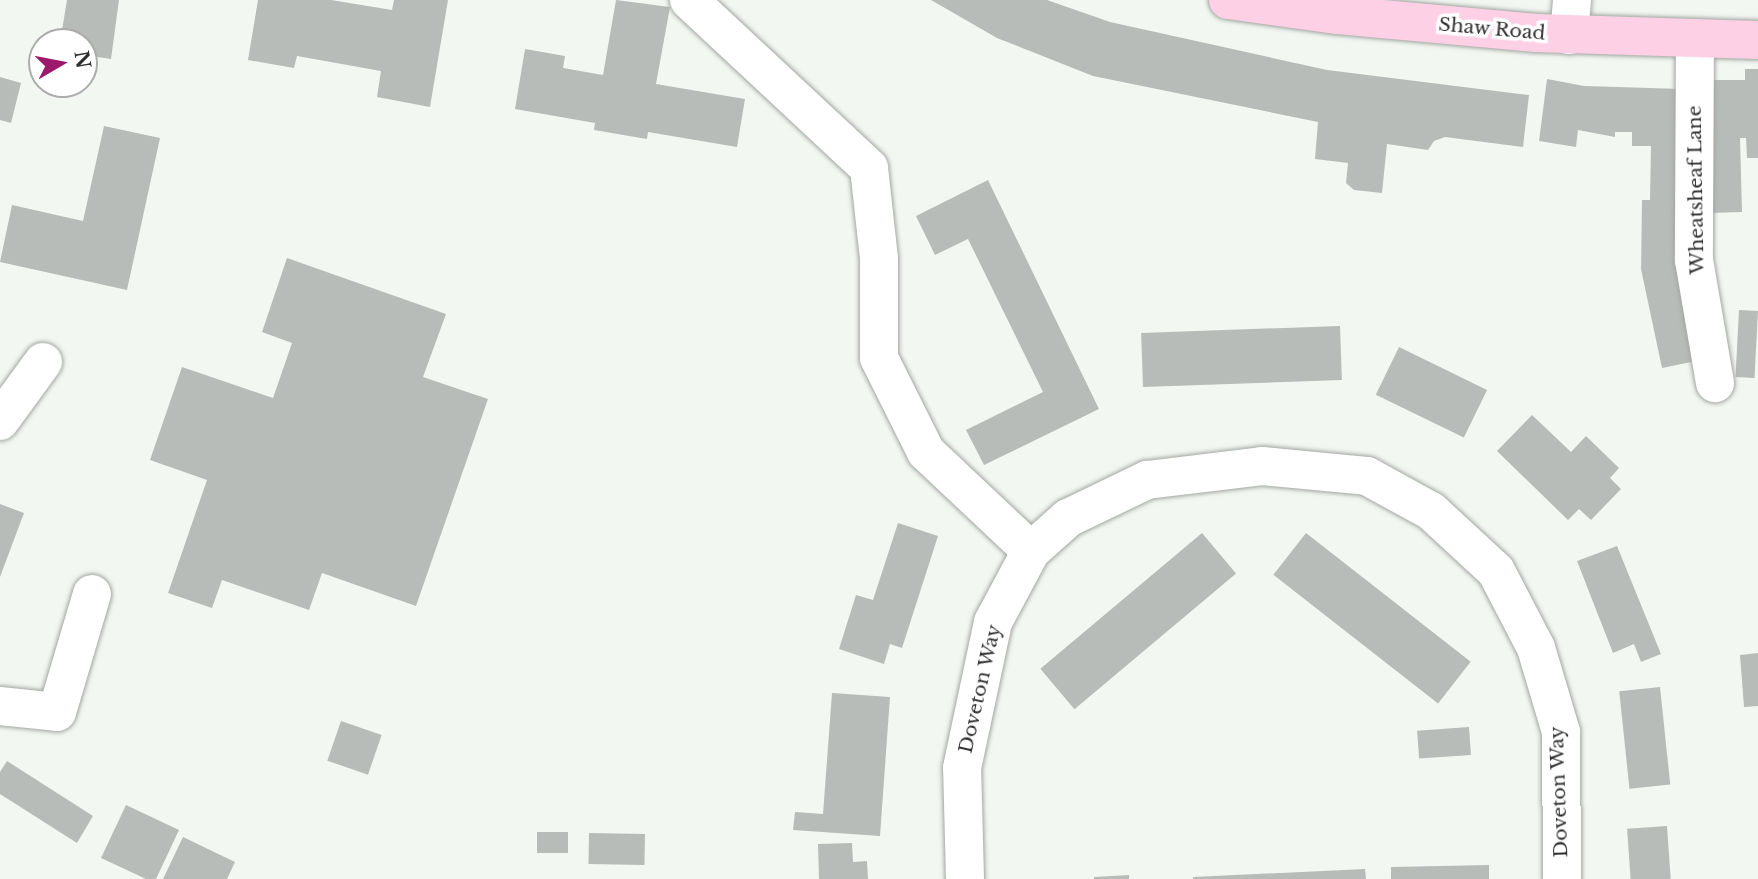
<!DOCTYPE html>
<style>
body{margin:0}
#map{position:relative;width:1758px;height:879px;overflow:hidden;background:#f3f7f2;font-family:"Libre Baskerville",serif}
div>[style]{position:absolute}
[style*='--x']{left:calc(var(--x)*1px);top:calc(var(--y)*1px);width:calc(var(--w)*1px);rotate:calc(var(--a)*1deg)}
.building>*{inset:0;background:#b8bcb8;transform-origin:0 0}
.roads{filter:drop-shadow(0 0 2px #a3a7a2) drop-shadow(0 0 2px #a3a7a2)}
.minor>*{height:38px;margin:-19px;padding:0 19px;transform-origin:19px;border-radius:19px;background:#fff}
.major>*{height:38px;margin:-19px;padding:0 19px;transform-origin:19px;border-radius:19px;background:#fdd0e6}
span{translate:-50% -50%;white-space:nowrap;text-align:center;line-height:1.15;-webkit-text-stroke:7px #fff;paint-order:stroke}
.street-label{font-size:19px;color:#2e2f2e}
.north{position:absolute;left:28px;top:28px;width:70px;height:70px;box-sizing:border-box;background:#fff;border:2px solid #abacab;border-radius:50%;rotate:80deg;font-size:19px;font-weight:700;line-height:28px;text-align:center;color:#2e2f2e}
.north::after{content:'';display:block;margin:auto;width:24px;height:32px;background:#9d196b;clip-path:polygon(50% 0,100% 100%,50% 72%,0 100%)}
</style>
<div id="map">
<div class="building">
<i style="clip-path:polygon(67px 0,119px 0,111px 59px,84px 55px,84px 42px,60px 42px)"></i>
<i style="clip-path:polygon(258px 0,331px 0,392px 10px,394px 0,448px 0,430px 107px,377px 97px,381px 71px,297px 56px,294px 68px,248px 60px)"></i>
<i style="clip-path:polygon(616px 0,670px 7px,656px 84px,745px 99px,737px 147px,648px 132px,647px 139px,594px 130px,595px 123px,515px 109px,525px 49px,565px 56px,563px 68px,603px 75px)"></i>
<i style="clip-path:polygon(931px 0,1047px 0,1110px 22px,1327px 70px,1529px 95px,1523px 147px,1445px 137px,1434px 141px,1428px 150px,1387px 144px,1382px 193px,1354px 190px,1346px 183px,1348px 163px,1315px 159px,1318px 122px,1093px 76px,997px 38px)"></i>
<i style="clip-path:polygon(1745px 69px,1758px 69px,1758px 158px,1747px 158px,1746px 138px,1740px 138px,1742px 212px,1710px 213px,1708px 80px,1745px 80px)"></i>
<i style="clip-path:polygon(0 77px,21px 83px,11px 123px,0 120px)"></i>
<i style="clip-path:polygon(1547px 79px,1584px 86px,1682px 89px,1701px 360px,1662px 368px,1641px 269px,1642px 200px,1650px 200px,1651px 146px,1632px 146px,1632px 132px,1615px 132px,1615px 137px,1578px 130px,1576px 147px,1539px 141px)"></i>
<i style="clip-path:polygon(104px 126px,160px 138px,127px 290px,0 262px,12px 205px,83px 221px)"></i>
<i style="clip-path:polygon(988px 180px,1099px 409px,984px 465px,966px 430px,1043px 392px,968px 239px,935px 255px,916px 216px)"></i>
<i style="clip-path:polygon(287px 258px,446px 314px,423px 377px,488px 399px,416px 606px,322px 573px,309px 610px,222px 580px,212px 608px,168px 593px,207px 480px,150px 460px,182px 367px,273px 398px,292px 343px,262px 332px)"></i>
<i style="left:1739px;top:310px;width:19px;height:67px;rotate:3deg"></i>
<i style="left:1340px;top:326px;width:54px;height:199px;rotate:88deg"></i>
<i style="left:1399px;top:347px;width:98px;height:53px;rotate:26deg"></i>
<i style="clip-path:polygon(1532px 415px,1571px 452px,1586px 436px,1619px 468px,1610px 478px,1621px 489px,1591px 520px,1579px 509px,1568px 520px,1497px 451px)"></i>
<i style="clip-path:polygon(0 504px,24px 513px,0 577px)"></i>
<i style="clip-path:polygon(898px 523px,938px 536px,902px 648px,890px 644px,884px 664px,839px 649px,856px 595px,873px 600px)"></i>
<i style="left:1202px;top:533px;width:53px;height:211px;rotate:50deg"></i>
<i style="left:1306px;top:533px;width:209px;height:53px;rotate:38deg"></i>
<i style="clip-path:polygon(1617px 546px,1661px 654px,1641px 662px,1634px 644px,1613px 653px,1577px 561px)"></i>
<i style="clip-path:polygon(1758px 653px,1758px 706px,1744px 707px,1740px 655px)"></i>
<i style="left:1660px;top:687px;width:98px;height:41px;rotate:84deg"></i>
<i style="clip-path:polygon(832px 693px,890px 697px,880px 836px,793px 830px,795px 812px,823px 814px)"></i>
<i style="left:341px;top:721px;width:43px;height:42px;rotate:19deg"></i>
<i style="left:1469px;top:727px;width:28px;height:52px;rotate:86deg"></i>
<i style="clip-path:polygon(7px 761px,93px 816px,77px 843px,0 794px,0 772px)"></i>
<i style="clip-path:polygon(126px 805px,179px 830px,156px 879px,146px 879px,101px 858px)"></i>
<i style="left:1667px;top:826px;width:53px;height:40px;rotate:86deg"></i>
<i style="left:537px;top:832px;width:31px;height:21px"></i>
<i style="left:589px;top:833px;width:56px;height:31px;rotate:1deg"></i>
<i style="clip-path:polygon(183px 837px,235px 862px,227px 879px,163px 879px)"></i>
<i style="clip-path:polygon(852px 843px,853px 862px,867px 861px,868px 879px,819px 879px,818px 844px)"></i>
<i style="clip-path:polygon(1489px 865px,1489px 879px,1391px 879px,1391px 867px)"></i>
<i style="clip-path:polygon(1365px 869px,1366px 879px,1193px 879px,1193px 877px)"></i>
<i style="clip-path:polygon(1129px 875px,1129px 879px,1094px 879px,1094px 877px)"></i>
</div>
<div class="roads">
<div class="minor">
<i style="--x:689;--y:0;--w:246;--a:43"></i>
<i style="--x:869;--y:168;--w:92;--a:83.7"></i>
<i style="--x:879;--y:259;--w:99;--a:90"></i>
<i style="--x:879;--y:358;--w:105;--a:63.4"></i>
<i style="--x:926;--y:452;--w:144;--a:43.3"></i>
<i style="--x:1569;--y:35;--w:35;--a:-85"></i>
<i style="--x:1695;--y:38;--w:222;--a:90.3"></i>
<i style="--x:1694;--y:260;--w:125;--a:80.3"></i>
<i style="--x:0;--y:421;--w:73;--a:-53.9"></i>
<i style="--x:0;--y:706;--w:57;--a:6"></i>
<i style="--x:57;--y:712;--w:123;--a:-73.5"></i>
<i style="--x:965;--y:879;--w:111;--a:-91.5"></i>
<i style="--x:962;--y:768;--w:149;--a:-78"></i>
<i style="--x:993;--y:622;--w:81;--a:-61.8"></i>
<i style="--x:1031;--y:551;--w:50;--a:-41.7"></i>
<i style="--x:1068;--y:518;--w:88;--a:-25.7"></i>
<i style="--x:1147;--y:480;--w:116;--a:-6.9"></i>
<i style="--x:1262;--y:466;--w:105;--a:5.4"></i>
<i style="--x:1367;--y:476;--w:73;--a:28.7"></i>
<i style="--x:1431;--y:511;--w:88;--a:42.7"></i>
<i style="--x:1496;--y:571;--w:87;--a:62.5"></i>
<i style="--x:1536;--y:648;--w:88;--a:73.4"></i>
<i style="--x:1561;--y:732;--w:147;--a:89.6"></i>
</div>
<div class="major">
<i style="--x:1228;--y:0;--w:111;--a:7.8"></i>
<i style="--x:1338;--y:15;--w:199;--a:5.2"></i>
<i style="--x:1536;--y:33;--w:222;--a:1.8"></i>
</div>
</div>
<div class="street-label">
<span style="left:1492px;top:29px;rotate:5deg">Shaw Road</span>
<span style="left:1696px;top:190px;rotate:-91deg">Wheatsheaf Lane</span>
<span style="left:980px;top:689px;rotate:-77deg">Doveton Way</span>
<span style="left:1559px;top:792px;rotate:-92deg">Doveton Way</span>
</div>
<div class="north">N</div>
</div>
